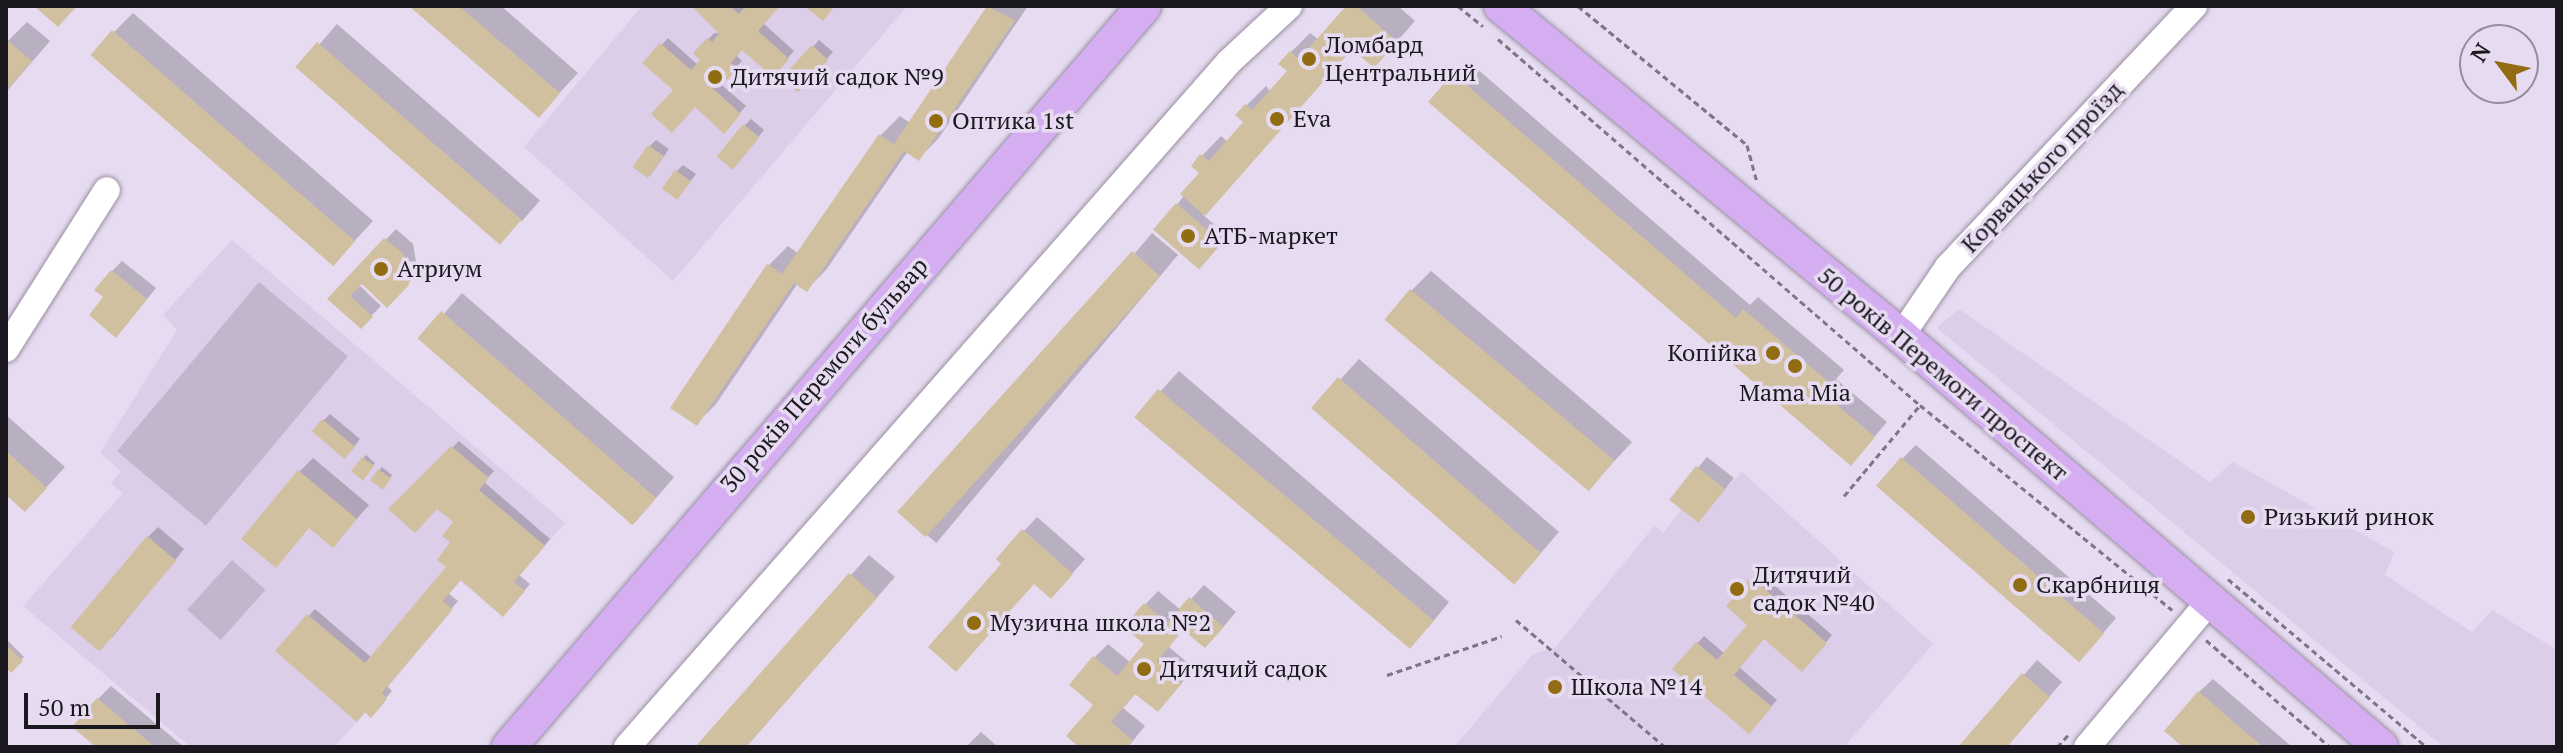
<!DOCTYPE html>
<meta charset="utf-8">
<style>
body{margin:0}
#map{position:relative;width:2563px;height:753px;overflow:hidden;background:#e6dbf0;font-family:"PT Serif",serif}
div>[style]{position:absolute}
[style*='--x']{left:calc(var(--x)*1px);top:calc(var(--y)*1px);width:calc(var(--w)*1px);rotate:calc(var(--a)*1deg)}
.built>*{inset:0;background:#dccde8}
.green>*{inset:0;background:#c1b6cb;transform-origin:0 0}
.shadow>*{inset:0;background:#0003;transform-origin:0 0}
.building>*{inset:0;background:#d1c0a0;transform-origin:0 0}
.path>*{height:3px;margin-top:-1.5px;transform-origin:0;background:repeating-linear-gradient(90deg,#7d7684 0 6px,transparent 0 10px)}
.roads{filter:drop-shadow(0 0 2px #998fa2) drop-shadow(0 0 2px #998fa2)}
.minor>*{height:26px;margin:-13px;padding:0 13px;transform-origin:13px;border-radius:13px;background:#fff}
.major>*{height:34px;margin:-17px;padding:0 17px;transform-origin:17px;border-radius:17px;background:#d5aef1}
.dots>*{width:22px;height:22px;translate:-50% -50%;box-sizing:border-box;border:4px solid #e6dbf0;border-radius:50%}
span{translate:-50% -50%;white-space:nowrap;text-align:center;line-height:1.15;-webkit-text-stroke:7px #e6dbf0;paint-order:stroke}
.poi-label{font-size:24px;color:#1c181f}
.left{translate:0 -50%;text-align:left}
.right{translate:-100% -50%;text-align:right}
.street-label{font-size:24px;color:#1c181f}
.frame{position:absolute;inset:0;border:8px solid #1c181f;pointer-events:none}
.north{position:absolute;left:2459px;top:24px;width:80px;height:80px;box-sizing:border-box;background:#e6dbf0;border:2px solid #958d9c;border-radius:50%;rotate:302deg;font-size:22px;font-weight:700;line-height:32px;text-align:center;color:#1c181f}
.north::after{content:'';display:block;margin:auto;width:28px;height:36px;background:#926c13;clip-path:polygon(50% 0,100% 100%,50% 72%,0 100%)}
.scale{position:absolute;left:24px;top:693px;width:136px;height:36px;box-sizing:border-box;border:4px solid #1c181f;border-top:0;padding-left:10px;font-size:24px;line-height:28px;white-space:nowrap;color:#1c181f;-webkit-text-stroke:6px #e6dbf0;paint-order:stroke}
</style>
<div id="map">
<div class="built">
<i style="clip-path:polygon(642px 6px,907px 6px,673px 281px,524px 147px)"></i>
<i style="clip-path:polygon(232px 240px,565px 523px,514px 582px,525px 591px,503px 617px,460px 581px,444px 600px,453px 609px,383px 693px,387px 699px,371px 718px,365px 713px,334px 747px,191px 747px,23px 606px,123px 493px,111px 484px,121px 471px,100px 453px,177px 330px,163px 315px)"></i>
<i style="clip-path:polygon(1959px 309px,2210px 482px,2233px 462px,2394px 552px,2385px 575px,2472px 632px,2492px 610px,2557px 650px,2557px 747px,2444px 747px,1937px 328px)"></i>
<i style="clip-path:polygon(1696px 466px,1725px 489px,1742px 472px,1933px 644px,1844px 747px,1454px 747px,1533px 654px,1556px 647px,1654px 526px,1663px 533px,1681px 510px,1669px 499px)"></i>
</div>
<div class="green">
<i style="left:259px;top:282px;width:116px;height:221px;rotate:40deg"></i>
<i style="left:232px;top:560px;width:45px;height:67px;rotate:42deg"></i>
</div>
<div class="shadow">
<i style="clip-path:polygon(412px 6px,501px 6px,578px 73px,539px 115px)"></i>
<i style="clip-path:polygon(695px 6px,778px 6px,763px 23px,794px 51px,779px 68px,743px 47px,736px 55px,742px 61px,727px 78px,721px 72px,715px 79px,746px 106px,730px 124px,675px 90px,645px 63px,668px 38px,698px 65px,703px 60px,696px 53px,714px 33px,722px 34px)"></i>
<i style="clip-path:polygon(989px 6px,1028px 6px,938px 139px,919px 158px,908px 151px,826px 270px,807px 289px,798px 283px,716px 404px,697px 423px,769px 265px,788px 246px,799px 254px,881px 135px,900px 116px,910px 123px)"></i>
<i style="clip-path:polygon(1349px 6px,1398px 6px,1415px 21px,1393px 46px,1353px 48px,1203px 215px,1227px 235px,1205px 260px,1177px 205px,1201px 172px,1202px 156px,1221px 136px,1228px 142px,1246px 122px,1246px 106px,1266px 86px,1271px 92px,1289px 71px,1291px 52px,1310px 33px,1319px 40px)"></i>
<i style="clip-path:polygon(133px 13px,373px 221px,334px 263px,114px 32px)"></i>
<i style="clip-path:polygon(27px 22px,50px 41px,6px 92px,6px 43px)"></i>
<i style="left:337px;top:24px;width:269px;height:28px;rotate:41deg"></i>
<i style="clip-path:polygon(819px 40px,833px 52px,806px 83px,813px 47px)"></i>
<i style="clip-path:polygon(1468px 61px,1750px 305px,1758px 297px,1844px 370px,1836px 379px,1887px 422px,1864px 449px,1431px 101px)"></i>
<i style="clip-path:polygon(751px 119px,764px 130px,739px 160px,744px 126px)"></i>
<i style="clip-path:polygon(656px 140px,669px 149px,650px 176px,649px 147px)"></i>
<i style="clip-path:polygon(683px 165px,696px 174px,678px 198px,676px 172px)"></i>
<i style="clip-path:polygon(396px 229px,413px 244px,418px 273px,387px 305px,362px 281px,359px 285px,381px 306px,361px 326px,330px 299px)"></i>
<i style="left:1152px;top:233px;width:34px;height:376px;rotate:40deg"></i>
<i style="clip-path:polygon(122px 261px,156px 288px,126px 325px,112px 271px)"></i>
<i style="clip-path:polygon(1431px 271px,1632px 442px,1588px 490px,1411px 291px)"></i>
<i style="left:462px;top:293px;width:281px;height:62px;rotate:41deg"></i>
<i style="clip-path:polygon(1359px 359px,1559px 532px,1533px 562px,1314px 408px)"></i>
<i style="clip-path:polygon(1179px 371px,1449px 602px,1427px 629px,1137px 417px)"></i>
<i style="clip-path:polygon(330px 414px,360px 439px,352px 449px,323px 421px)"></i>
<i style="clip-path:polygon(6px 415px,65px 467px,44px 490px,6px 493px)"></i>
<i style="clip-path:polygon(459px 441px,494px 471px,484px 482px,550px 539px,519px 575px,530px 584px,510px 608px,461px 578px,448px 593px,458px 601px,387px 686px,392px 691px,377px 708px,365px 710px,277px 651px,315px 609px,372px 658px,449px 567px,456px 522px,437px 507px,391px 509px)"></i>
<i style="clip-path:polygon(1916px 445px,2116px 618px,2093px 645px,1902px 459px)"></i>
<i style="left:366px;top:455px;width:12px;height:21px;rotate:42deg"></i>
<i style="clip-path:polygon(1707px 457px,1734px 478px,1708px 510px,1671px 499px)"></i>
<i style="clip-path:polygon(313px 458px,369px 505px,346px 531px,299px 472px)"></i>
<i style="left:382px;top:467px;width:13px;height:16px;rotate:39deg"></i>
<i style="clip-path:polygon(1037px 517px,1085px 559px,1064px 583px,1034px 582px,998px 559px)"></i>
<i style="clip-path:polygon(158px 527px,184px 549px,111px 639px,148px 537px)"></i>
<i style="clip-path:polygon(869px 555px,895px 577px,746px 747px,697px 747px)"></i>
<i style="clip-path:polygon(1759px 572px,1832px 635px,1809px 663px,1765px 637px,1739px 667px,1777px 700px,1755px 725px,1675px 668px,1704px 636px,1725px 654px,1750px 625px,1752px 579px)"></i>
<i style="clip-path:polygon(1204px 585px,1236px 612px,1219px 632px,1184px 628px,1169px 647px,1194px 668px,1171px 696px,1137px 692px,1123px 708px,1145px 726px,1128px 747px,1083px 747px,1095px 705px,1095px 657px,1108px 644px,1131px 663px,1146px 644px,1145px 605px,1158px 591px,1181px 610px)"></i>
<i style="clip-path:polygon(6px 639px,24px 657px,11px 670px,6px 665px)"></i>
<i style="clip-path:polygon(2037px 660px,2062px 682px,2006px 747px,1960px 747px)"></i>
<i style="clip-path:polygon(2213px 679px,2292px 747px,2186px 747px,2199px 692px)"></i>
<i style="clip-path:polygon(111px 686px,184px 747px,99px 747px,98px 699px)"></i>
<i style="clip-path:polygon(981px 732px,998px 747px,966px 747px)"></i>
</div>
<div class="building">
<i style="clip-path:polygon(34px 6px,77px 6px,58px 27px)"></i>
<i style="clip-path:polygon(409px 6px,459px 6px,560px 93px,539px 118px)"></i>
<i style="clip-path:polygon(692px 6px,729px 6px,739px 14px,746px 6px,780px 6px,758px 31px,789px 59px,773px 77px,742px 50px,731px 63px,737px 68px,727px 80px,720px 75px,710px 86px,741px 114px,724px 134px,695px 107px,672px 133px,651px 114px,673px 90px,642px 63px,660px 43px,691px 70px,700px 60px,693px 53px,707px 38px,712px 42px,719px 34px)"></i>
<i style="clip-path:polygon(804px 6px,835px 6px,823px 21px)"></i>
<i style="clip-path:polygon(987px 6px,1015px 20px,919px 161px,904px 151px,807px 292px,794px 283px,697px 426px,670px 408px,767px 264px,782px 274px,879px 134px,894px 144px)"></i>
<i style="clip-path:polygon(1346px 6px,1357px 6px,1397px 42px,1374px 68px,1352px 49px,1205px 216px,1180px 194px,1199px 173px,1191px 166px,1200px 154px,1209px 161px,1243px 122px,1235px 115px,1245px 104px,1252px 110px,1287px 71px,1278px 64px,1290px 51px,1299px 59px)"></i>
<i style="left:112px;top:30px;width:322px;height:33px;rotate:41deg"></i>
<i style="clip-path:polygon(6px 39px,32px 61px,6px 91px)"></i>
<i style="left:317px;top:42px;width:271px;height:33px;rotate:41deg"></i>
<i style="left:812px;top:45px;width:22px;height:44px;rotate:43deg"></i>
<i style="clip-path:polygon(1453px 73px,1736px 318px,1743px 309px,1832px 385px,1824px 394px,1875px 437px,1851px 466px,1428px 102px)"></i>
<i style="left:743px;top:124px;width:21px;height:42px;rotate:39deg"></i>
<i style="left:648px;top:145px;width:19px;height:27px;rotate:35deg"></i>
<i style="left:675px;top:170px;width:19px;height:23px;rotate:35deg"></i>
<i style="left:1176px;top:203px;width:61px;height:35px;rotate:41deg"></i>
<i style="clip-path:polygon(384px 238px,404px 254px,409px 285px,387px 308px,362px 284px,350px 296px,373px 317px,361px 329px,327px 299px)"></i>
<i style="left:1132px;top:251px;width:38px;height:351px;rotate:42deg"></i>
<i style="clip-path:polygon(111px 270px,147px 299px,116px 338px,89px 315px,103px 297px,94px 290px)"></i>
<i style="left:1410px;top:289px;width:267px;height:40px;rotate:40deg"></i>
<i style="left:441px;top:311px;width:285px;height:36px;rotate:41deg"></i>
<i style="left:1338px;top:377px;width:269px;height:41px;rotate:41deg"></i>
<i style="left:1158px;top:389px;width:360px;height:37px;rotate:40deg"></i>
<i style="left:322px;top:419px;width:43px;height:16px;rotate:40deg"></i>
<i style="clip-path:polygon(451px 446px,489px 478px,479px 490px,545px 546px,514px 582px,525px 591px,503px 617px,461px 580px,443px 601px,453px 609px,382px 693px,387px 699px,371px 718px,365px 712px,357px 722px,275px 651px,307px 614px,365px 663px,446px 567px,437px 560px,450px 542px,442px 536px,453px 522px,437px 509px,415px 533px,388px 509px)"></i>
<i style="clip-path:polygon(6px 451px,47px 488px,25px 512px,6px 495px)"></i>
<i style="left:362px;top:457px;width:15px;height:18px;rotate:37deg"></i>
<i style="left:1901px;top:457px;width:269px;height:38px;rotate:41deg"></i>
<i style="left:1696px;top:466px;width:37px;height:43px;rotate:38deg"></i>
<i style="left:378px;top:469px;width:16px;height:14px;rotate:35deg"></i>
<i style="clip-path:polygon(298px 470px,357px 519px,333px 548px,309px 528px,276px 568px,241px 539px)"></i>
<i style="clip-path:polygon(1022px 529px,1073px 574px,1051px 599px,1034px 584px,956px 672px,928px 647px,1001px 564px,996px 559px)"></i>
<i style="left:147px;top:536px;width:38px;height:119px;rotate:40deg"></i>
<i style="clip-path:polygon(849px 573px,877px 598px,746px 747px,695px 747px)"></i>
<i style="clip-path:polygon(1751px 577px,1827px 643px,1802px 672px,1764px 639px,1734px 675px,1772px 707px,1749px 734px,1672px 669px,1696px 642px,1717px 660px,1747px 625px,1726px 606px)"></i>
<i style="clip-path:polygon(1189px 597px,1224px 627px,1205px 648px,1183px 630px,1157px 661px,1182px 683px,1158px 712px,1135px 694px,1111px 722px,1133px 741px,1128px 747px,1079px 747px,1066px 736px,1093px 705px,1069px 685px,1093px 656px,1117px 676px,1144px 644px,1123px 627px,1144px 603px,1167px 623px)"></i>
<i style="clip-path:polygon(6px 644px,23px 661px,11px 673px,6px 668px)"></i>
<i style="clip-path:polygon(2022px 673px,2050px 697px,2007px 747px,1958px 747px)"></i>
<i style="clip-path:polygon(2198px 691px,2263px 747px,2183px 747px,2164px 731px)"></i>
<i style="clip-path:polygon(97px 698px,155px 747px,96px 747px,72px 727px)"></i>
</div>
<div class="path">
<i style="--x:1458;--y:6;--w:32;--a:39"></i>
<i style="--x:1578;--y:6;--w:219;--a:39.4"></i>
<i style="--x:1747;--y:145;--w:39;--a:75"></i>
<i style="--x:1498;--y:39;--w:559;--a:40.94"></i>
<i style="--x:1920;--y:405;--w:325;--a:39.1"></i>
<i style="--x:1844;--y:496;--w:119;--a:-50.1"></i>
<i style="--x:2228;--y:579;--w:260;--a:40.2"></i>
<i style="--x:1516;--y:620;--w:196;--a:40.4"></i>
<i style="--x:2206;--y:640;--w:164;--a:40.8"></i>
<i style="--x:1387;--y:675;--w:121;--a:-18.7"></i>
<i style="--x:2057;--y:747;--w:16;--a:-47"></i>
</div>
<div class="roads">
<div class="minor">
<i style="--x:1901;--y:336;--w:83;--a:-55.7"></i>
<i style="--x:1948;--y:267;--w:359;--a:-46.7"></i>
<i style="--x:6;--y:349;--w:188;--a:-57.6"></i>
<i style="--x:627;--y:747;--w:912;--a:-48.69"></i>
<i style="--x:1229;--y:62;--w:82;--a:-43"></i>
<i style="--x:2087;--y:747;--w:189;--a:-49.9"></i>
</div>
<div class="major">
<i style="--x:1501;--y:6;--w:519;--a:39.52"></i>
<i style="--x:1901;--y:336;--w:632;--a:40.57"></i>
<i style="--x:509;--y:747;--w:976;--a:-49.41"></i>
</div>
</div>
<div class="dots">
<i style="left:1309px;top:59px;background:#926c13"></i>
<i style="left:715px;top:77px;background:#926c13"></i>
<i style="left:1277px;top:119px;background:#926c13"></i>
<i style="left:936px;top:121px;background:#926c13"></i>
<i style="left:1188px;top:236px;background:#926c13"></i>
<i style="left:381px;top:269px;background:#926c13"></i>
<i style="left:1773px;top:353px;background:#926c13"></i>
<i style="left:1795px;top:366px;background:#926c13"></i>
<i style="left:2248px;top:517px;background:#926c13"></i>
<i style="left:2020px;top:585px;background:#926c13"></i>
<i style="left:1737px;top:589px;background:#926c13"></i>
<i style="left:974px;top:623px;background:#926c13"></i>
<i style="left:1144px;top:669px;background:#926c13"></i>
<i style="left:1555px;top:687px;background:#926c13"></i>
</div>
<div class="poi-label">
<span class="left" style="left:1325px;top:59px">Ломбард<br>Центральний</span>
<span class="left" style="left:731px;top:77px">Дитячий садок №9</span>
<span class="left" style="left:1293px;top:119px">Eva</span>
<span class="left" style="left:952px;top:121px">Оптика 1st</span>
<span class="left" style="left:1204px;top:236px">АТБ-маркет</span>
<span class="left" style="left:397px;top:269px">Атриум</span>
<span class="right" style="left:1757px;top:353px">Копійка</span>
<span style="left:1795px;top:393px">Mama Mia</span>
<span class="left" style="left:2264px;top:517px">Ризький ринок</span>
<span class="left" style="left:1753px;top:589px">Дитячий<br>садок №40</span>
<span class="left" style="left:2036px;top:585px">Скарбниця</span>
<span class="left" style="left:990px;top:623px">Музична школа №2</span>
<span class="left" style="left:1160px;top:669px">Дитячий садок</span>
<span class="left" style="left:1571px;top:687px">Школа №14</span>
</div>
<div class="street-label">
<span style="left:2042px;top:167px;rotate:-47deg">Корвацького проїзд</span>
<span style="left:1943px;top:374px;rotate:40deg">50 років Перемоги проспект</span>
<span style="left:824px;top:375px;rotate:-49deg">30 років Перемоги бульвар</span>
</div>
<div class="frame"></div>
<div class="north">N</div>
<div class="scale">50 m</div>
</div>
